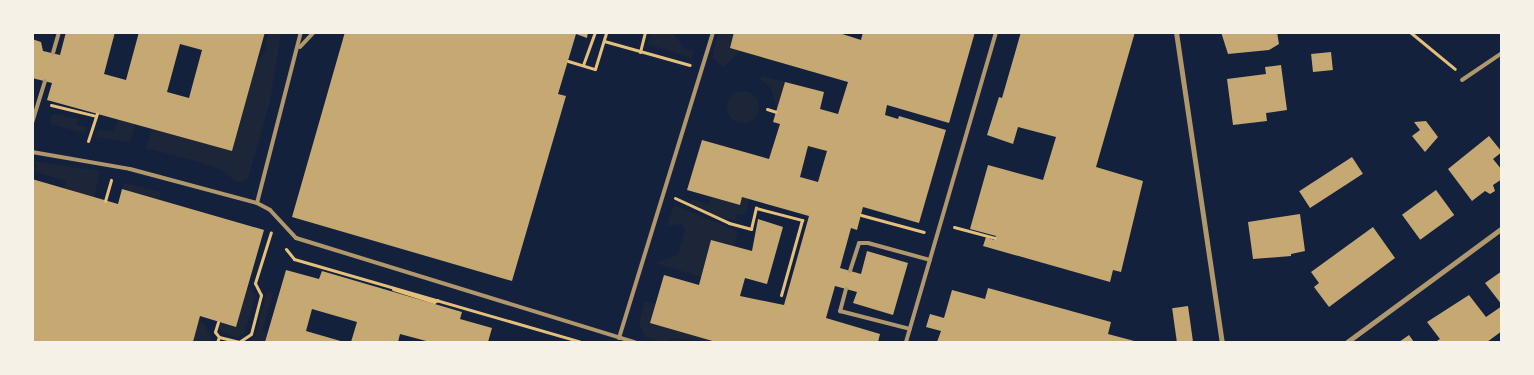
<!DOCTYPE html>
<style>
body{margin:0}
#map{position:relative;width:1534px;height:375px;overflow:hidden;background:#14213d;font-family:"Libre Baskerville",serif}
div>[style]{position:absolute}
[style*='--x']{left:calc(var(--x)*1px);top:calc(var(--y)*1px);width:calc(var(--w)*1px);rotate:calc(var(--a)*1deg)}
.green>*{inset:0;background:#1d2539}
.round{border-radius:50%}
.building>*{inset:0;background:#c6a872;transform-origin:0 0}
.path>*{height:3px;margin:-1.5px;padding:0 1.5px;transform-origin:1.5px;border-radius:1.5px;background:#e5c07b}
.service>*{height:4px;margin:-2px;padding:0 2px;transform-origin:2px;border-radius:2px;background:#b1986c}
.minor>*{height:5px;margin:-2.5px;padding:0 2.5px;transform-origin:2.5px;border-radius:2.5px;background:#b1986c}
span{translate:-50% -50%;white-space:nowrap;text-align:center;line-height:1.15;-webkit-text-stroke:5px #f6f1e7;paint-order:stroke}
.frame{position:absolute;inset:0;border:34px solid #f6f1e7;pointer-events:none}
</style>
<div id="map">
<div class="green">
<i style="clip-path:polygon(268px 33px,281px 33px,270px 101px,248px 178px,241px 182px,235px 181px,222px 170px,196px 161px,146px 148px,152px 128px,232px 150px,257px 61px,265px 53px)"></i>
<i style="clip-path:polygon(651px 33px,673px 33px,684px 48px,694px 51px,692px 58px,648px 44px)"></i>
<i style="clip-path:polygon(718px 33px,734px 33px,730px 47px,741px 51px,723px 67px,712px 58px)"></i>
<i style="clip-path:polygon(762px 76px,785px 82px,777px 110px,771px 88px,760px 79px)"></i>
<i class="round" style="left:727px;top:91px;width:32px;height:32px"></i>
<i style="clip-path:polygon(55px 114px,79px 119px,77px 125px,86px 127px,84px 133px,51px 124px,51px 116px)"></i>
<i style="clip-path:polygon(118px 119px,135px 124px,130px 142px,96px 137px,98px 130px,114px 131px)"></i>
<i style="clip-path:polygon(32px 161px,100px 171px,94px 198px,64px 189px,66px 181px,35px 172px,37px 165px)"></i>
<i style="clip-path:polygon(124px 183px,161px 192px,159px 199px,122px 189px)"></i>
<i style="clip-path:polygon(711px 197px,740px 205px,742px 197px,749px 199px,745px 215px,738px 214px,736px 220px,716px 216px,690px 203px,691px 199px,709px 204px)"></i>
<i style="clip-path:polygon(674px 205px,738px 232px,734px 246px,711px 240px,701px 277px,655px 263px,678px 255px,685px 228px,681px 224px,667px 226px)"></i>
<i style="clip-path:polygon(250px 288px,256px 295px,244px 334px,238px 338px,222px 332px,218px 328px,221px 322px,236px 326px,247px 290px)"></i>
<i style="clip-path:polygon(267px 292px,273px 293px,262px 331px,268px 333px,265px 342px,249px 342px,255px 336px)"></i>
<i style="clip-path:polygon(645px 301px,656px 304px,650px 323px,716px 342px,675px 338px,664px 342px,645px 337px,639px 323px)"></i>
<i style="clip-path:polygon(199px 321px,203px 322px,211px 337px,210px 342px,193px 342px)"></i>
</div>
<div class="building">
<i style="clip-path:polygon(evenodd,66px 32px,115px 32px,104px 74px,126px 80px,139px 32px,265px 32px,232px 151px,47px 100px,52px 83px,32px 78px,32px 39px,41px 42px,43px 51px,60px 55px,66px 32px,180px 44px,202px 50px,189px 98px,167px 92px,180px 44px)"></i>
<i style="clip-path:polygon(345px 32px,588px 32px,587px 38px,576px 34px,558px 94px,566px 96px,512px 281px,292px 217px)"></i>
<i style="clip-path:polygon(evenodd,734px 32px,836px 32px,861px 40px,863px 32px,975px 32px,949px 123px,887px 105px,885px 115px,898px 119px,899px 116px,946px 130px,919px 223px,863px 207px,857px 230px,851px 228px,840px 268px,861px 274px,867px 251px,908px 263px,893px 315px,853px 303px,857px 292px,835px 286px,826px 318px,880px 334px,878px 342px,716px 342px,650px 323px,664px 275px,699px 285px,711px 240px,752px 251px,758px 219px,783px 227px,767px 284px,745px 278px,740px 296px,784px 305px,809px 216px,742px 197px,740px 205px,687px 190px,702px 140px,769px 159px,780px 124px,773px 122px,785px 82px,824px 92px,820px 109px,838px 114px,848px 82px,730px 48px,734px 32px,808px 146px,827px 151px,818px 182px,800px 177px,808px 146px)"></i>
<i style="clip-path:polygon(1021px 32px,1135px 32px,1096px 167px,1143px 181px,1121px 272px,1113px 270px,1110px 282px,983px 246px,986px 237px,994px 240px,996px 236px,970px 229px,988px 165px,1043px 180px,1056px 137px,1018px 127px,1013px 144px,987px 135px,999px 97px,1002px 98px)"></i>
<i style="clip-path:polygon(1221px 32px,1277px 32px,1279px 44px,1269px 50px,1228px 54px)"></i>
<i style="left:1331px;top:52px;width:18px;height:20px;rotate:84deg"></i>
<i style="clip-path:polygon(1281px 65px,1287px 110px,1266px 113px,1267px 121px,1233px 125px,1227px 79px,1266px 74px,1265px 67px)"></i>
<i style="clip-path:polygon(1426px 121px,1438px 137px,1425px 152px,1412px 136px,1420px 130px,1414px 122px)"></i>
<i style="clip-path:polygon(1489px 136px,1502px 152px,1493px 159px,1502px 170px,1502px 179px,1493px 185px,1495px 191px,1490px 194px,1485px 191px,1472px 201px,1448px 169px)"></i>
<i style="left:1352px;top:157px;width:20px;height:63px;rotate:57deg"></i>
<i style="clip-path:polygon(32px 179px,118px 204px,122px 189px,264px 230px,236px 327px,200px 316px,193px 342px,32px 342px)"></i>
<i style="left:1436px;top:190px;width:31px;height:42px;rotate:54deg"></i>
<i style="clip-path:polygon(1300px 214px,1305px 251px,1291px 254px,1291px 256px,1253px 259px,1248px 222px)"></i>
<i style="clip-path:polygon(1373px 227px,1395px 258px,1329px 307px,1314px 287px,1319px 283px,1311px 272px)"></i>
<i style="clip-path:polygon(286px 270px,319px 279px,322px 271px,462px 312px,460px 319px,492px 328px,488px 342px,430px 342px,400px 334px,398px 342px,351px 342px,357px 322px,312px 309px,306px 331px,344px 342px,265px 342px)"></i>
<i style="clip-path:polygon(1502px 271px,1502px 305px,1485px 283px)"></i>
<i style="clip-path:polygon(988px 288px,1111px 322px,1108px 334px,1138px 342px,937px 342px,941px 331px,926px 327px,930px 314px,944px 318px,952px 290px,985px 299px)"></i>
<i style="clip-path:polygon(1469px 295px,1486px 317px,1502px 306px,1502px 331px,1487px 342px,1435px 342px,1440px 339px,1427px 322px)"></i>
<i style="left:1188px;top:306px;width:36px;height:16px;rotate:82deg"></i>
<i style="clip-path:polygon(1409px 335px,1414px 342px,1399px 342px)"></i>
</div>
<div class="path">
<i style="--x:1410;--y:32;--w:58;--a:39.4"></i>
<i style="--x:604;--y:41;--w:89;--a:15.6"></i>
<i style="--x:640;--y:52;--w:21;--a:-76"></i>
<i style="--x:568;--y:61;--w:28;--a:17"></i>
<i style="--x:595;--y:69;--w:39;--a:-73"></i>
<i style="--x:583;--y:65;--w:35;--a:-70"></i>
<i style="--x:51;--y:105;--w:46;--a:13.7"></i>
<i style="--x:767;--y:109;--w:9;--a:18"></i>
<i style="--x:88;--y:141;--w:29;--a:-72"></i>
<i style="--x:675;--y:198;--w:60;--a:24.8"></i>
<i style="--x:729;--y:223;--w:23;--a:15"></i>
<i style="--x:751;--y:229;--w:22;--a:-77"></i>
<i style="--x:756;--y:208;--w:48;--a:14.6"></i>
<i style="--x:802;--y:220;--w:78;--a:105.6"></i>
<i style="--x:105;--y:201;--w:22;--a:-74"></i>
<i style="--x:861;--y:215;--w:65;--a:15.1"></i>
<i style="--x:954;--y:227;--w:42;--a:15"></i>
<i style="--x:286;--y:249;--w:13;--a:51"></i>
<i style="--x:294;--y:259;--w:297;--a:16.1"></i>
<i style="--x:393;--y:289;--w:43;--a:17.6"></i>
<i style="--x:434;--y:302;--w:4;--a:-27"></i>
<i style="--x:218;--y:322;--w:10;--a:107"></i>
<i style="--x:215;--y:332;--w:6;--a:51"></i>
<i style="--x:217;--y:342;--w:5;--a:-68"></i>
<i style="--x:219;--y:337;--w:21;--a:14"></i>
<i style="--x:239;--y:342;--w:14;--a:-34"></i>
<i style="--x:251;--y:334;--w:40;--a:-75.6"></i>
<i style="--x:261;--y:295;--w:13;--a:-117"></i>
<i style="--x:255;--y:283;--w:53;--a:-72.6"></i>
</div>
<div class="service">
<i style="--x:300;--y:47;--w:21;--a:-47"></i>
<i style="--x:53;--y:53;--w:22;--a:-74"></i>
<i style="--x:1462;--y:80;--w:48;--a:-34"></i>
<i style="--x:32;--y:123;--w:44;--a:-72.8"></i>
<i style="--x:32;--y:152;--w:99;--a:9.8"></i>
<i style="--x:130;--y:169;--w:131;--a:15"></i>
<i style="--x:257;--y:203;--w:15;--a:28"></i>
<i style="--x:270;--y:210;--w:38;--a:47"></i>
<i style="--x:296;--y:238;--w:355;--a:17.1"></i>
<i style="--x:257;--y:203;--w:177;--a:-75.6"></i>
<i style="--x:850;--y:271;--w:29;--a:-72"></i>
<i style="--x:859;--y:243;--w:9;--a:0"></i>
<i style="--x:868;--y:243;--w:64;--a:15.3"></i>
<i style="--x:846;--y:289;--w:23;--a:105"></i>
<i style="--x:840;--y:311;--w:72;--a:14.4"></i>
<i style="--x:619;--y:338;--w:320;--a:-72.9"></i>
<i style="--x:906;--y:342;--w:323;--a:-73.8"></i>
</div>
<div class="minor">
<i style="--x:1176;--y:32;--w:313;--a:81.6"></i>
<i style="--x:1347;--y:342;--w:192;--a:-36.3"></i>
</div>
<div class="frame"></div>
</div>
